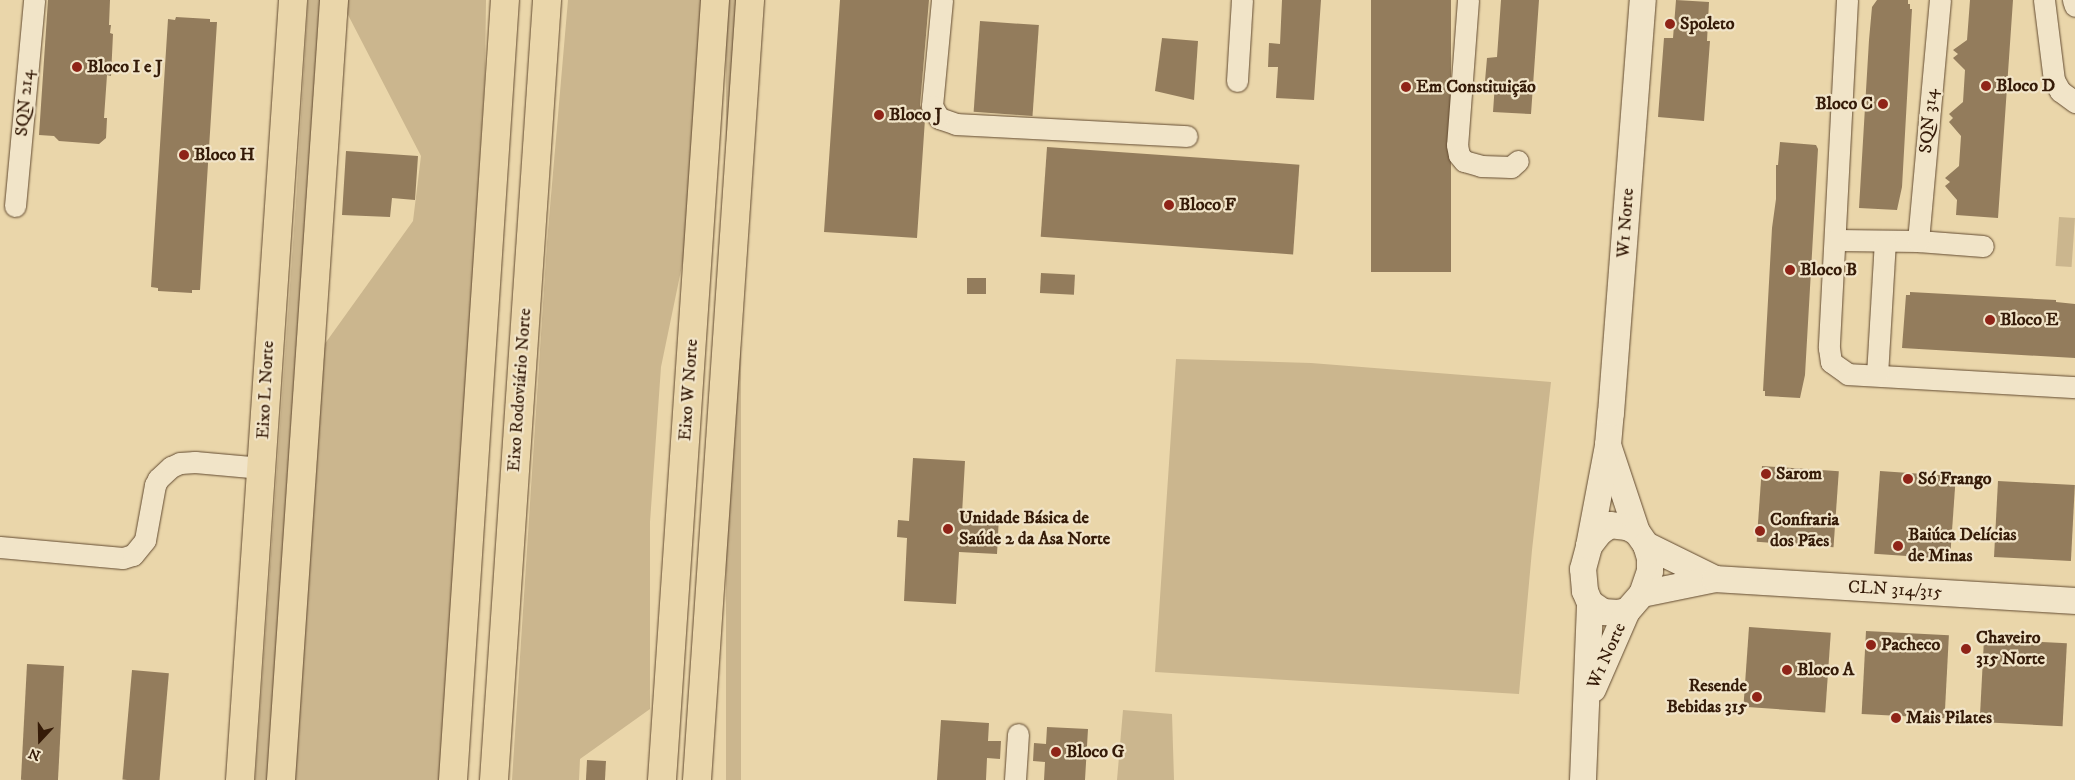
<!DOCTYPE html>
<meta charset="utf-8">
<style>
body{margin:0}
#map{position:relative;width:2075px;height:780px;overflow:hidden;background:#ead6aa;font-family:"IM FELL DW Pica",serif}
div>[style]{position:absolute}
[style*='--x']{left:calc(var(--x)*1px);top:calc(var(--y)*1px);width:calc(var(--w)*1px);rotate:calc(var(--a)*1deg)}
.green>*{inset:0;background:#cbb68e;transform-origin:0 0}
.building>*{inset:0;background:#937c5c;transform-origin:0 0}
.roads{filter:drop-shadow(0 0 1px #624a30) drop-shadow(0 0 1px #624a30)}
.minor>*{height:21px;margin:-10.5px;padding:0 10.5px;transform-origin:10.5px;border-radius:10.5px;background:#f1e4c8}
.tertiary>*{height:26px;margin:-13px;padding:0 13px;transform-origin:13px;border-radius:13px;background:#f1e4c8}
.primary>*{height:28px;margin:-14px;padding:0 14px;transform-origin:14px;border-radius:14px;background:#ead6aa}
.trunk>*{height:28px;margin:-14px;padding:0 14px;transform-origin:14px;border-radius:14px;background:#ead6aa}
.dots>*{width:14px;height:14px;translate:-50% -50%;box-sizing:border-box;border:2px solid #f1e4c8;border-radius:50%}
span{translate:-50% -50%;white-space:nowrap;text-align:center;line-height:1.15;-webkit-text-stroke:4.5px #f1e4c8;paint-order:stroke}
.poi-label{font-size:18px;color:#351b08;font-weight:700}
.left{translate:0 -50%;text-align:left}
.right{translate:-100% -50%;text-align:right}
.street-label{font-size:18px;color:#351b08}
.north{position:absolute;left:15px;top:715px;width:50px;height:50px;-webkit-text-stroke:4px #f1e4c8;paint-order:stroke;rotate:201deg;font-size:14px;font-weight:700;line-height:20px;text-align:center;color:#351b08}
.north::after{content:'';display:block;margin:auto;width:18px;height:22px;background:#351b08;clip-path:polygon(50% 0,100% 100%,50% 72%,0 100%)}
</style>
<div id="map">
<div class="green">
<i style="clip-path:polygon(308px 0,326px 0,272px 780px,255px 780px,296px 200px)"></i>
<i style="clip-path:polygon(347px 0,486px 0,485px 76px,442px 780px,294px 780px,324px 345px,413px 221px,421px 156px,346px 11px)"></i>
<i style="clip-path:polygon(568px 0,703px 0,684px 256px,661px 367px,650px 522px,650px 709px,580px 759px,579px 780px,512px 780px,547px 242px)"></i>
<i style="left:726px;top:0;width:15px;height:782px"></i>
<i style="left:2059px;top:217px;width:16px;height:49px;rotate:4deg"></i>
<i style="clip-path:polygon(1176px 359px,1311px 363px,1551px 382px,1532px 550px,1519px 694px,1155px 672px)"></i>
<i style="clip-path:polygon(1123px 710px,1172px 714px,1174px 780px,1117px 780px)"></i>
</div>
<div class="building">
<i style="clip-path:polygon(48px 0,110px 0,109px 25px,111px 25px,110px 33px,113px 34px,111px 76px,107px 75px,104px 118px,107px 118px,106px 138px,99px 144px,59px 141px,54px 136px,39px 135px)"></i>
<i style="clip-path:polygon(840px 0,929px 0,920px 105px,925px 119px,917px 238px,824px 232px)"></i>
<i style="clip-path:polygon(1282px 0,1321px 0,1314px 100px,1276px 98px,1278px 67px,1268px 67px,1269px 43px,1280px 44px)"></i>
<i style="left:1371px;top:0;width:80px;height:272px"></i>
<i style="clip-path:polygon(1501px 0,1539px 0,1531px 114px,1493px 112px,1495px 83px,1485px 81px,1487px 58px,1497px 57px)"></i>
<i style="clip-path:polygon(1676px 0,1709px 2px,1707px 41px,1710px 41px,1704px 121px,1658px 117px,1664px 38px,1673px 38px)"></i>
<i style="clip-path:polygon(1877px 0,1908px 0,1908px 4px,1910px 4px,1910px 9px,1912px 9px,1902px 187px,1897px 210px,1859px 208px,1869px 40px,1872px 7px)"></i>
<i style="clip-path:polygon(1970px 0,2013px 0,1998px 218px,1956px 215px,1957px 200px,1945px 186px,1950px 182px,1945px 178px,1959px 166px,1961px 136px,1949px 122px,1953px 118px,1949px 114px,1963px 102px,1965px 70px,1953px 58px,1958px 54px,1953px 50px,1967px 40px)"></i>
<i style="clip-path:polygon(176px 17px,210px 19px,210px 22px,217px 22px,200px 290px,192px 290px,192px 293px,158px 291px,158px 288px,151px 287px,168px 19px,175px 20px)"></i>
<i style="left:980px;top:21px;width:59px;height:91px;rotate:4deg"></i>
<i style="clip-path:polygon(1162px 38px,1198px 41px,1194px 100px,1155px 91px)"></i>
<i style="clip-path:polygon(1780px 142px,1816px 145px,1818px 149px,1805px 375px,1800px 398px,1765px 396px,1765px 391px,1763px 391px,1772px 228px,1776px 199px,1776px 165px,1778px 165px)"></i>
<i style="left:1047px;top:147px;width:253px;height:90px;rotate:4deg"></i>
<i style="clip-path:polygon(346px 151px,418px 156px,415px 200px,392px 198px,390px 217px,342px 215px)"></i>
<i style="left:1041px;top:273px;width:34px;height:20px;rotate:3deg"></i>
<i style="left:967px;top:278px;width:19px;height:16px"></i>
<i style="clip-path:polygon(1910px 292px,2056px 300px,2056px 302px,2075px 304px,2075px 358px,1902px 348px,1906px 295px,1910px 295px)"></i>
<i style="clip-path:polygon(913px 458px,965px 461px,962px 514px,999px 516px,997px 554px,959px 552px,956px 604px,904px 601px,907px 538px,897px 537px,898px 520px,909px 521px)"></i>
<i style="left:1762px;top:466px;width:77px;height:76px;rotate:4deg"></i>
<i style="left:1880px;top:471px;width:76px;height:83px;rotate:4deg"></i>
<i style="left:1998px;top:481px;width:77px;height:76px;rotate:3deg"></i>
<i style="left:1749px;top:627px;width:82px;height:80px;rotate:4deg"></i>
<i style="left:1866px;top:631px;width:83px;height:83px;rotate:3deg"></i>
<i style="left:1984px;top:639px;width:83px;height:83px;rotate:3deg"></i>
<i style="left:27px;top:664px;width:37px;height:116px;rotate:3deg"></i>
<i style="left:132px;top:670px;width:37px;height:110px;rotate:5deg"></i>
<i style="clip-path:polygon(941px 720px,989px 723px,988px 741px,1001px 741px,1000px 759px,987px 758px,986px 780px,937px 780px)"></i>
<i style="clip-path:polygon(1047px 727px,1088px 729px,1085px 780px,1044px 780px,1045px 762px,1033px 761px,1034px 743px,1046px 744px)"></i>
<i style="left:587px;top:760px;width:19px;height:20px;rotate:3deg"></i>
</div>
<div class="roads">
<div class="minor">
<i style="--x:942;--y:0;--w:106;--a:95.4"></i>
<i style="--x:932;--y:106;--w:14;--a:60"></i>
<i style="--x:939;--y:118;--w:18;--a:19"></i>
<i style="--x:956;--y:124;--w:231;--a:3"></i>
<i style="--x:1468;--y:0;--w:145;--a:94.3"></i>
<i style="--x:1457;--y:145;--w:10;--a:79"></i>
<i style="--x:1459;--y:155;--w:8;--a:50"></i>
<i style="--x:1464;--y:161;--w:18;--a:16"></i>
<i style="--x:1481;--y:166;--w:30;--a:2"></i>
<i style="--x:1511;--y:167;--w:9;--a:-41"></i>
<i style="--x:1847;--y:0;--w:348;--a:93"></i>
<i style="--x:1829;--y:348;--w:14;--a:82"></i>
<i style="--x:1831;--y:362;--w:21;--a:35"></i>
<i style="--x:1848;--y:374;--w:227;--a:3.3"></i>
<i style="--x:2044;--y:0;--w:81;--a:82.9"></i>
<i style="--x:2054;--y:80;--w:13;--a:61"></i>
<i style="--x:2060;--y:91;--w:19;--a:36"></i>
<i style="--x:2073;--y:0;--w:6;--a:72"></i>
<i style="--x:1237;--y:81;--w:81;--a:-86.5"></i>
<i style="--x:15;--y:206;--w:207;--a:-84.7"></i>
<i style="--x:1836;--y:240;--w:82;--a:0.7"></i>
<i style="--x:1918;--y:241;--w:65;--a:4.4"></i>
<i style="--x:1918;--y:241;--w:242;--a:-84.8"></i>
<i style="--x:1877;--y:375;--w:134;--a:-86.6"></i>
<i style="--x:0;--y:547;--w:123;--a:5.1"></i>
<i style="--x:123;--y:558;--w:10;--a:-17"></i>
<i style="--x:133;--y:555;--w:19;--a:-51"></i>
<i style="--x:145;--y:540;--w:56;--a:-79.7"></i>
<i style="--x:155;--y:485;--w:7;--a:-63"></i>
<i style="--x:158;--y:479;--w:18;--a:-43"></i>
<i style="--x:171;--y:467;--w:10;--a:-24"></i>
<i style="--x:180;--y:463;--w:15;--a:-4"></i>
<i style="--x:195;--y:462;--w:67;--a:5.1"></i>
<i style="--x:1015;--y:780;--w:46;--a:-86.3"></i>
</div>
<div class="tertiary">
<i style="--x:1608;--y:445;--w:92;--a:71.6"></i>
<i style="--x:1610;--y:525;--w:17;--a:7"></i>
<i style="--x:1627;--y:527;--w:11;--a:27"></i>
<i style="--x:1637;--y:532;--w:16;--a:55"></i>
<i style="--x:1646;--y:545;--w:14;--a:73"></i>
<i style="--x:1650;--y:558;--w:13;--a:90"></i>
<i style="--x:1650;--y:571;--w:24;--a:109"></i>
<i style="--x:1642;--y:594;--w:23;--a:131"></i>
<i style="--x:1627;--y:611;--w:9;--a:167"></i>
<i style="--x:1618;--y:613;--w:15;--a:-176"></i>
<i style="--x:1603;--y:612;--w:16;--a:-145"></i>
<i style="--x:1590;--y:603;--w:13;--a:-113"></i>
<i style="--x:1585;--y:591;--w:22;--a:-95"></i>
<i style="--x:1583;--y:569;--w:24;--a:-75"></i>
<i style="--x:1589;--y:546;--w:18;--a:-52"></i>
<i style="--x:1600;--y:532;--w:12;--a:-35"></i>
<i style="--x:1646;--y:545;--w:77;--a:26.2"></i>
<i style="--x:1589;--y:546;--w:103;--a:-79.3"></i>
<i style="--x:1608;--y:445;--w:32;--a:-85"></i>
<i style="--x:1611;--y:413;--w:414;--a:-85.6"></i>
<i style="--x:1642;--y:594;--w:75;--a:-11.6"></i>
<i style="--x:1715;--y:579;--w:361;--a:3.5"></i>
<i style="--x:1593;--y:689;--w:85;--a:-66.4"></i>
<i style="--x:1583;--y:780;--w:177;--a:-87.7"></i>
</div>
<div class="primary">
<i style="--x:240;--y:780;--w:782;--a:-86.11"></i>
<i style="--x:281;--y:780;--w:782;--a:-86.11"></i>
<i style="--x:662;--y:780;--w:782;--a:-86.11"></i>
<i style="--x:697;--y:780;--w:782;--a:-86.11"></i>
</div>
<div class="trunk">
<i style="--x:453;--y:780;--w:782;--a:-86.19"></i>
<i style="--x:494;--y:780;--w:782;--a:-86.11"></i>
</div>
</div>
<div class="dots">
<i style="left:1670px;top:24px;background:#8f2418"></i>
<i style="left:77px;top:67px;background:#8f2418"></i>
<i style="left:1986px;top:86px;background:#8f2418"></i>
<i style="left:1406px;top:87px;background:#8f2418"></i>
<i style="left:1883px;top:104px;background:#8f2418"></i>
<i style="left:879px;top:115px;background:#8f2418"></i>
<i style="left:184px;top:155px;background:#8f2418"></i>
<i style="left:1169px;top:205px;background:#8f2418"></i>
<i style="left:1790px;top:270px;background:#8f2418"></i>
<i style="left:1990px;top:320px;background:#8f2418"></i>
<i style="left:1766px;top:474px;background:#8f2418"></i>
<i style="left:1908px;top:479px;background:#8f2418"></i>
<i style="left:948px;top:529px;background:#8f2418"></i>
<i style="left:1760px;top:531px;background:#8f2418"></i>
<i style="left:1898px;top:546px;background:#8f2418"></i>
<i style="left:1871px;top:645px;background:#8f2418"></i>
<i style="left:1966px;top:649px;background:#8f2418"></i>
<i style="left:1787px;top:670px;background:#8f2418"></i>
<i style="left:1757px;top:697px;background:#8f2418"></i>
<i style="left:1896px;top:718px;background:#8f2418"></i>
<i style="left:1056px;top:752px;background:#8f2418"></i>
</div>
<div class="poi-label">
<span class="left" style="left:1680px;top:24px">Spoleto</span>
<span class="left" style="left:87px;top:67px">Bloco I e J</span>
<span class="left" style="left:1996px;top:86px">Bloco D</span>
<span class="left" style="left:1416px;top:87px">Em Constituição</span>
<span class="right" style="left:1873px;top:104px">Bloco C</span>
<span class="left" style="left:889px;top:115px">Bloco J</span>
<span class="left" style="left:194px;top:155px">Bloco H</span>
<span class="left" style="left:1179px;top:205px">Bloco F</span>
<span class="left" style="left:1800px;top:270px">Bloco B</span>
<span class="left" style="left:2000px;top:320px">Bloco E</span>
<span class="left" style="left:1776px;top:474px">Sarom</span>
<span class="left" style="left:1918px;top:479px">Só Frango</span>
<span class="left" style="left:959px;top:529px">Unidade Básica de<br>Saúde 2 da Asa Norte</span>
<span class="left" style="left:1770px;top:531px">Confraria<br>dos Pães</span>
<span class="left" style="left:1908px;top:546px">Baiúca Delícias<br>de Minas</span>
<span class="left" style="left:1976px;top:649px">Chaveiro<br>315 Norte</span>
<span class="left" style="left:1881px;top:645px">Pacheco</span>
<span class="left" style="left:1797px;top:670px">Bloco A</span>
<span class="right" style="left:1747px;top:697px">Resende<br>Bebidas 315</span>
<span class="left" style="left:1906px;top:718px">Mais Pilates</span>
<span class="left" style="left:1066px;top:752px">Bloco G</span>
</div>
<div class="street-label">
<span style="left:25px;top:103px;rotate:-85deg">SQN 214</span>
<span style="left:1929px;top:121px;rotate:-85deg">SQN 314</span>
<span style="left:1626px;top:223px;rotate:-86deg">W1 Norte</span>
<span style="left:266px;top:390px;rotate:-87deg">Eixo L Norte</span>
<span style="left:520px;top:390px;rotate:-86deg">Eixo Rodoviário Norte</span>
<span style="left:689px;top:390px;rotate:-86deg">Eixo W Norte</span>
<span style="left:1895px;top:590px;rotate:3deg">CLN 314/315</span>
<span style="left:1607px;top:656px;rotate:-66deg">W1 Norte</span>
</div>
<div class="north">N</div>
</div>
